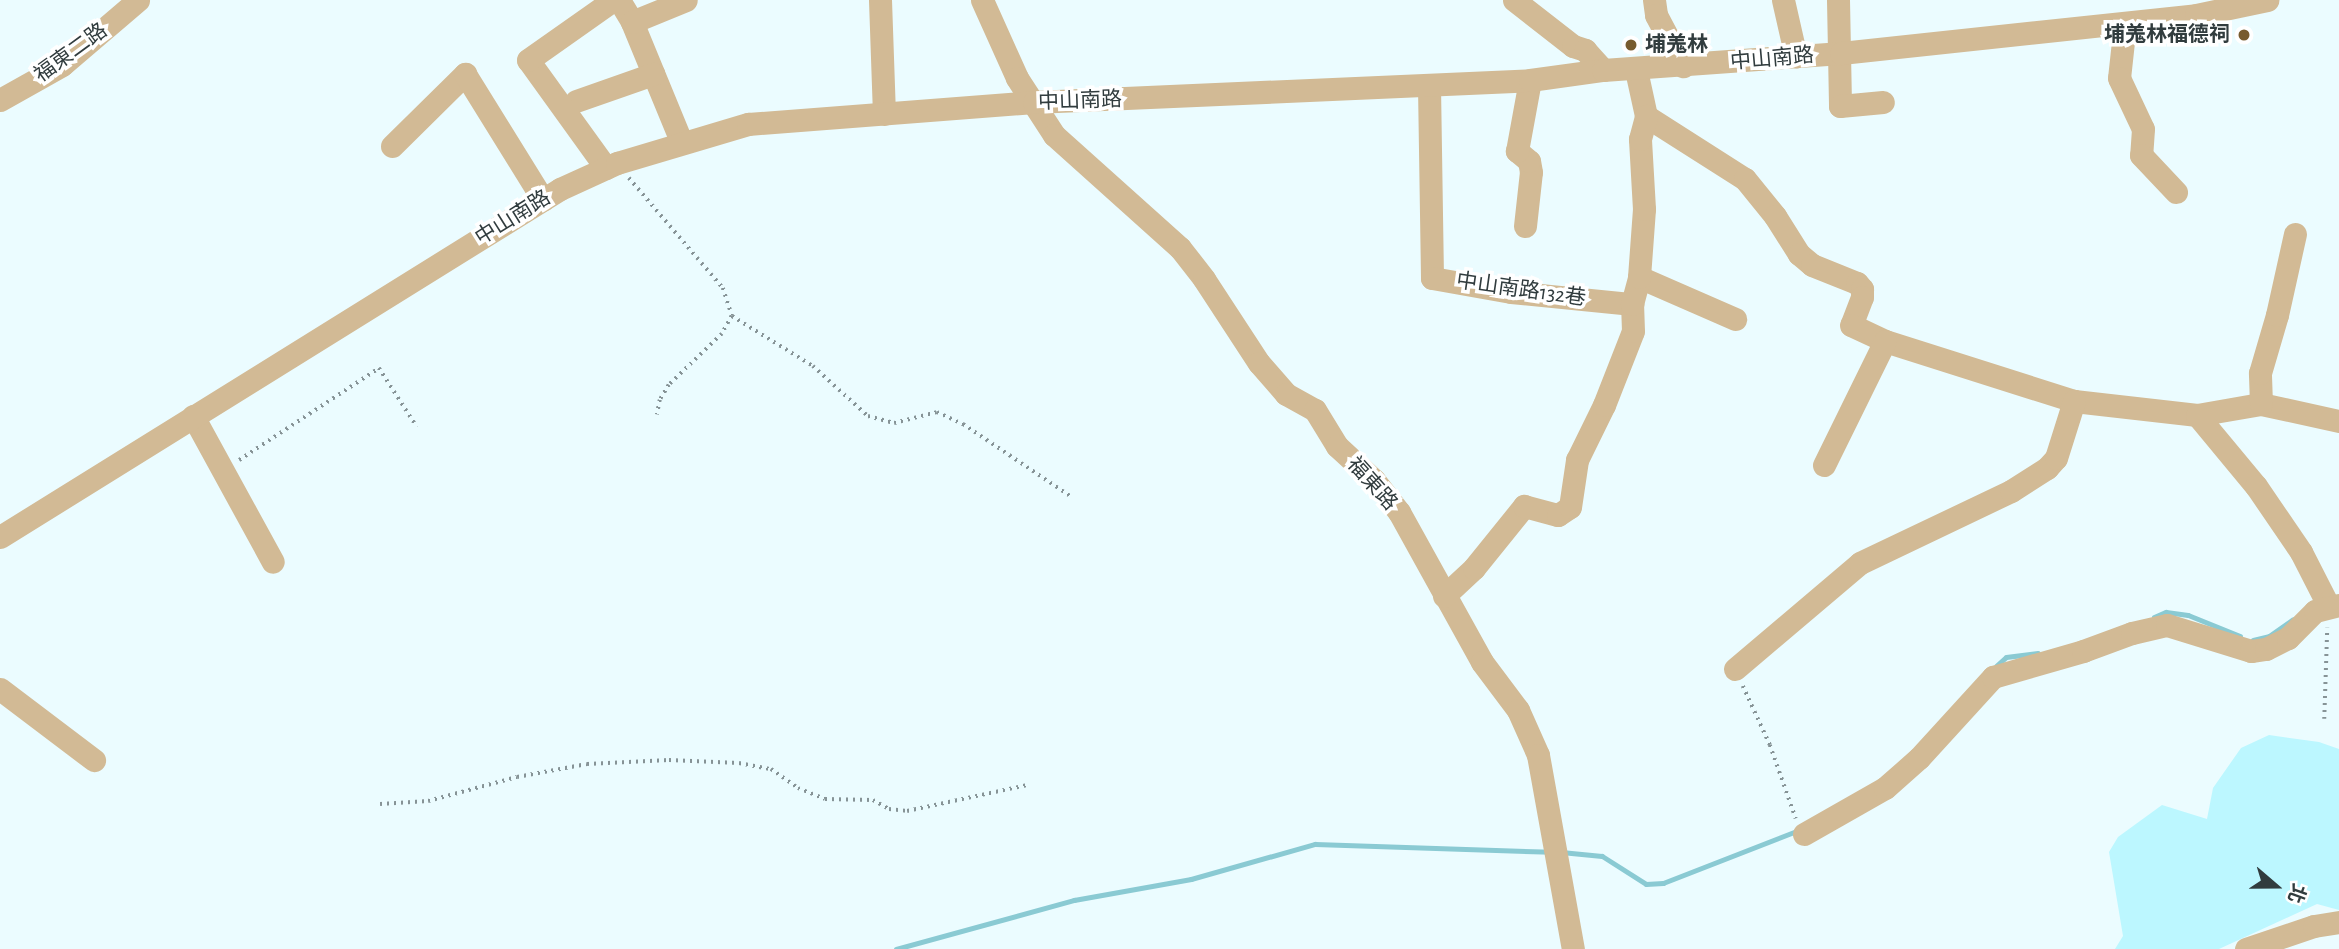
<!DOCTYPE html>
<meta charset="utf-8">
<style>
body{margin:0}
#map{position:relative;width:2339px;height:949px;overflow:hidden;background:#ebfcff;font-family:"Alegreya Sans","Noto Sans TC",sans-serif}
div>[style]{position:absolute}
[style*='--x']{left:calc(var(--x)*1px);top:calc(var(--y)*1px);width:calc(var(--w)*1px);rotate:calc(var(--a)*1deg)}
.green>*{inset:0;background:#bcf7ff}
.stream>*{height:5px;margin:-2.5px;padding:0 2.5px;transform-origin:2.5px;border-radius:2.5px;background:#8acad3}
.path>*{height:3.5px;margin-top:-1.75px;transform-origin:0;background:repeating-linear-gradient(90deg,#869396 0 2px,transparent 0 7px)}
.minor>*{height:23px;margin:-11.5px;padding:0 11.5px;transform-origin:11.5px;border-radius:11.5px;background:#d2ba95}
.dots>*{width:19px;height:19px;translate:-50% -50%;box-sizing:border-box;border:4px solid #fff;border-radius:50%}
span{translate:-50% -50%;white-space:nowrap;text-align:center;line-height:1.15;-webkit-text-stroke:7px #fff;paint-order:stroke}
.poi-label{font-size:21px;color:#313c3e;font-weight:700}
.right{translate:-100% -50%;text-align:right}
.left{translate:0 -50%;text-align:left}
.street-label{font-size:21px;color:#313c3e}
.north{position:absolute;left:2241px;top:851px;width:70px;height:70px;-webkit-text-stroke:5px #fff;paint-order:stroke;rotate:110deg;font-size:19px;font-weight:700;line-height:28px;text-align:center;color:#313c3e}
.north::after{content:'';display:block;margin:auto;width:24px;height:32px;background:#313c3e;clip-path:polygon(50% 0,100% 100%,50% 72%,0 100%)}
</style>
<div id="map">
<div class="green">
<i style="clip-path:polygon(2269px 735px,2319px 742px,2339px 749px,2339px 910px,2317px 904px,2219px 949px,2115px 949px,2123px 936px,2109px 852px,2118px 837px,2162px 805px,2207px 819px,2213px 788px,2241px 748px)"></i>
</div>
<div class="stream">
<i style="--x:2154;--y:617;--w:13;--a:-23"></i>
<i style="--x:2166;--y:612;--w:22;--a:8"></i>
<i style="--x:2188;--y:615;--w:56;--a:22"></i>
<i style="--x:2253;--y:640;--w:16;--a:-14"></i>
<i style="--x:2269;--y:636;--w:29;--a:-35"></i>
<i style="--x:1996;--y:666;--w:13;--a:-42"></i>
<i style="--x:2006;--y:657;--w:32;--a:-7"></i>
<i style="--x:1561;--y:852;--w:41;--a:5.6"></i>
<i style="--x:1602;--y:856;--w:52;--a:32.5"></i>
<i style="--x:1646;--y:884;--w:17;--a:-3"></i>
<i style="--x:1663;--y:883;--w:146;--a:-21.3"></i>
<i style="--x:896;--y:949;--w:185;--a:-15.4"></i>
<i style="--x:1074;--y:900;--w:119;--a:-10.2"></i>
<i style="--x:1191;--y:879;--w:129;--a:-15.8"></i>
<i style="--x:1315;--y:844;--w:236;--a:1.9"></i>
</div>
<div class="path">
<i style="--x:629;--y:178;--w:145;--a:49.5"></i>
<i style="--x:723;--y:288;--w:29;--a:72"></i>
<i style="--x:732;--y:316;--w:21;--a:119"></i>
<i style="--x:722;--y:334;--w:74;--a:136.1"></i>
<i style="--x:669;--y:385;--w:17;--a:121"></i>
<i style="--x:660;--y:400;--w:15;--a:101"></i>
<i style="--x:732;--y:316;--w:95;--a:31.7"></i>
<i style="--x:813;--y:366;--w:74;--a:42.3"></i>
<i style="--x:868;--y:416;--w:27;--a:15"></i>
<i style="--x:894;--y:423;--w:44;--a:-14.3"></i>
<i style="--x:937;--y:412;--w:29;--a:25"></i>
<i style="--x:963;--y:424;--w:129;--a:33.9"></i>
<i style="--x:239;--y:460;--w:168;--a:-33.3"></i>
<i style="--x:379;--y:368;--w:70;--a:57.2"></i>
<i style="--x:1743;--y:686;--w:65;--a:65.4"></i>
<i style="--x:1770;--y:745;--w:78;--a:70.6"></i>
<i style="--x:2324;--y:719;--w:91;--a:-88.1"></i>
<i style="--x:380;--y:804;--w:48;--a:-3.6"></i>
<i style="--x:428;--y:801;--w:92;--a:-15.1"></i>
<i style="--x:517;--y:777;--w:71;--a:-10.5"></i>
<i style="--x:587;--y:764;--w:82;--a:-2.8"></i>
<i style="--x:669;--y:760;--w:70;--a:2.5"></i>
<i style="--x:739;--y:763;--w:33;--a:11"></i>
<i style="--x:771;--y:769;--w:33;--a:35"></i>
<i style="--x:798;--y:788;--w:29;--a:22"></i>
<i style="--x:825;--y:799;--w:48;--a:1.2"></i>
<i style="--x:873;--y:800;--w:18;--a:29"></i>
<i style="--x:889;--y:809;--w:18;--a:6"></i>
<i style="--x:907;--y:811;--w:123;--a:-12.2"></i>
</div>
<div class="minor">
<i style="--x:619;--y:0;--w:26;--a:59"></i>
<i style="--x:632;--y:22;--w:129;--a:67.6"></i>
<i style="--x:880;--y:0;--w:114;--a:88"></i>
<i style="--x:982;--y:0;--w:85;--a:65.8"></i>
<i style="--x:1017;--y:78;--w:68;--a:57"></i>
<i style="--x:1054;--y:135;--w:169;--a:41.9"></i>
<i style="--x:1180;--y:248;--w:39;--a:52"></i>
<i style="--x:1204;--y:279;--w:100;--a:56.8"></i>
<i style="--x:1259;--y:363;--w:41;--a:48.9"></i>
<i style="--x:1286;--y:394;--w:33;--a:29"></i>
<i style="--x:1315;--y:410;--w:42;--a:58.6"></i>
<i style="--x:1337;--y:446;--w:50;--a:42.6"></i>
<i style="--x:1374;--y:480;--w:41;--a:52"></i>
<i style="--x:1399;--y:512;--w:171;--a:61"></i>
<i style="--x:1482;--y:662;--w:60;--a:53.1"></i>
<i style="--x:1518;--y:710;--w:49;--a:66"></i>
<i style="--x:1538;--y:755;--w:197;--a:79.8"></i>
<i style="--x:1514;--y:0;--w:75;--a:37.9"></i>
<i style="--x:1573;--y:46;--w:13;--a:18"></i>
<i style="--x:1585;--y:50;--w:27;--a:48"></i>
<i style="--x:1654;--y:0;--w:15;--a:82"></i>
<i style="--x:1656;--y:15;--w:58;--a:62.1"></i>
<i style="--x:1783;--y:0;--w:58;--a:77.2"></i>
<i style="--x:1838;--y:0;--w:106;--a:88.9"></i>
<i style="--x:1840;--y:106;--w:43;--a:-5.3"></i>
<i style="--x:632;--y:22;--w:58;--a:-22.2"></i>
<i style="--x:2125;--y:23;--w:55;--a:96.2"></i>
<i style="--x:2119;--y:78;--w:56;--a:64.8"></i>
<i style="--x:2143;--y:129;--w:26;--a:94"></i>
<i style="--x:2141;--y:155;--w:51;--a:46.6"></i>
<i style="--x:1636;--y:70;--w:47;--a:77.7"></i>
<i style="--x:1646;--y:116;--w:117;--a:32.5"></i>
<i style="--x:1745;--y:179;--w:48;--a:51"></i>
<i style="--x:1775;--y:216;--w:45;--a:57.7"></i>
<i style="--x:1799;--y:254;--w:17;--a:40"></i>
<i style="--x:1812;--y:265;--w:48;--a:21.8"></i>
<i style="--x:1857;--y:283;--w:8;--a:50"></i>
<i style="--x:1862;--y:289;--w:8;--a:90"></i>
<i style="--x:1862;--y:297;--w:30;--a:111"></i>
<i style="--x:1851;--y:325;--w:38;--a:25"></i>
<i style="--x:1885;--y:341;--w:198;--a:17.6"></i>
<i style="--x:2074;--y:401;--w:124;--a:6.5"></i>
<i style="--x:2197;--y:415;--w:65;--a:-9.8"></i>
<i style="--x:2261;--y:404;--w:80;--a:12.3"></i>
<i style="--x:1429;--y:86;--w:192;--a:89.1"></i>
<i style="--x:1432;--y:278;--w:80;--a:10"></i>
<i style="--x:1511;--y:292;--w:122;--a:5.7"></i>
<i style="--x:0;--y:100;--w:71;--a:-29.4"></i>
<i style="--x:62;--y:65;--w:100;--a:-40.5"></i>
<i style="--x:576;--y:101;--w:82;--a:-19.3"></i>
<i style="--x:392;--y:146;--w:103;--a:-44.6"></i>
<i style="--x:465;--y:74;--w:148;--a:58.2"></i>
<i style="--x:606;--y:168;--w:133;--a:-125.8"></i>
<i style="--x:528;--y:60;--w:104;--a:-35.2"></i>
<i style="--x:1525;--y:226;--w:54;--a:-83.7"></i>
<i style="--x:1531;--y:172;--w:11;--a:-100"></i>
<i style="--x:1529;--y:161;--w:16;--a:-140"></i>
<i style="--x:1517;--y:151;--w:72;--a:-79.6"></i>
<i style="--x:1639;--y:277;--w:105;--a:23.6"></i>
<i style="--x:2261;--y:404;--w:31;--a:-92"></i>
<i style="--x:2260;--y:373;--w:60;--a:-73.7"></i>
<i style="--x:2277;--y:315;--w:83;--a:-77.5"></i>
<i style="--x:2197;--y:415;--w:92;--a:50.3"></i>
<i style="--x:2256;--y:486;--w:80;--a:55.7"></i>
<i style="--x:2301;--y:552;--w:59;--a:63"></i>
<i style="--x:193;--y:416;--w:166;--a:61.3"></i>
<i style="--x:1824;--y:465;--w:138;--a:-63.8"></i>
<i style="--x:0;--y:537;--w:659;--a:-31.86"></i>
<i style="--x:560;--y:189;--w:63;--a:-24.5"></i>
<i style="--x:617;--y:163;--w:137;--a:-16.6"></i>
<i style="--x:748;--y:124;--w:287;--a:-4.4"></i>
<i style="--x:1034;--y:102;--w:496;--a:-2.5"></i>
<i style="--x:1530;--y:80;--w:74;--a:-7.8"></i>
<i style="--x:1603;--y:70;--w:239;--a:-4.1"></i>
<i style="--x:1841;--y:53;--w:357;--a:-6.1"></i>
<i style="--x:2196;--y:15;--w:73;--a:-11.9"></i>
<i style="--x:1444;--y:596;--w:41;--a:-43"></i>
<i style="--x:1474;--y:568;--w:80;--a:-51.1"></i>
<i style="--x:1524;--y:506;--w:35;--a:15"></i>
<i style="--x:1558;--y:515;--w:14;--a:-34"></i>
<i style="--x:1570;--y:507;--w:48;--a:-81.5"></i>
<i style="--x:1577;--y:460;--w:61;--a:-63.9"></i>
<i style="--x:1604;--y:405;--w:79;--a:-68.6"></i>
<i style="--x:1633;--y:331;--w:27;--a:-92"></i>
<i style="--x:1632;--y:304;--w:28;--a:-75"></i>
<i style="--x:1639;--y:277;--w:68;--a:-85.8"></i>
<i style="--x:1644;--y:209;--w:70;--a:-93.3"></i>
<i style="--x:1640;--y:139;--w:24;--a:-75"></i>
<i style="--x:1735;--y:669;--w:164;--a:-40.3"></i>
<i style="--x:1860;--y:563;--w:167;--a:-25.5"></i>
<i style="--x:2011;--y:491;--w:43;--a:-32.6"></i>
<i style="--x:2047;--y:468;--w:13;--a:-48"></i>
<i style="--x:2056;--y:458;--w:60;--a:-72.5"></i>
<i style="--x:0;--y:689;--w:118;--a:37.1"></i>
<i style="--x:1804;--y:834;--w:93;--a:-29.6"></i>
<i style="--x:1885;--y:788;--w:45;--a:-41.4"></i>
<i style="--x:1919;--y:758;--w:110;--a:-47.6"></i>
<i style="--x:1993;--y:677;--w:94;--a:-16.1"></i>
<i style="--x:2083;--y:651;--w:52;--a:-20.2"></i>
<i style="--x:2132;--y:633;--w:36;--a:-13"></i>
<i style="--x:2167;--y:625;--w:88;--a:17.2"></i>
<i style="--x:2251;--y:651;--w:15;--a:-8"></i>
<i style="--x:2266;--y:649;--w:25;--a:-27"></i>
<i style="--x:2288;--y:638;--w:38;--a:-45"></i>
<i style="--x:2315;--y:611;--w:25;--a:-14"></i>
<i style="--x:2246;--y:949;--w:72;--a:-18.7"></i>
<i style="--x:2314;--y:926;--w:25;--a:-9"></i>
</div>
<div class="dots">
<i style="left:2244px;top:35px;background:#775b2e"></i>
<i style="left:1631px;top:45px;background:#775b2e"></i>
</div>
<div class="poi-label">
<span class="right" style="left:2230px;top:35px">埔羗林福德祠</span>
<span class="left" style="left:1645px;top:45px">埔羗林</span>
</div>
<div class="street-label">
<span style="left:71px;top:53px;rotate:-36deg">福東二路</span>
<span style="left:1772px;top:59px;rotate:-5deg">中山南路</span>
<span style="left:1080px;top:101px;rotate:-2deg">中山南路</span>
<span style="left:513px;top:218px;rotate:-32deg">中山南路</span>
<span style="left:1521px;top:290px;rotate:8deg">中山南路132巷</span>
<span style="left:1372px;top:484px;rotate:48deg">福東路</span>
</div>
<div class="north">北</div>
</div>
